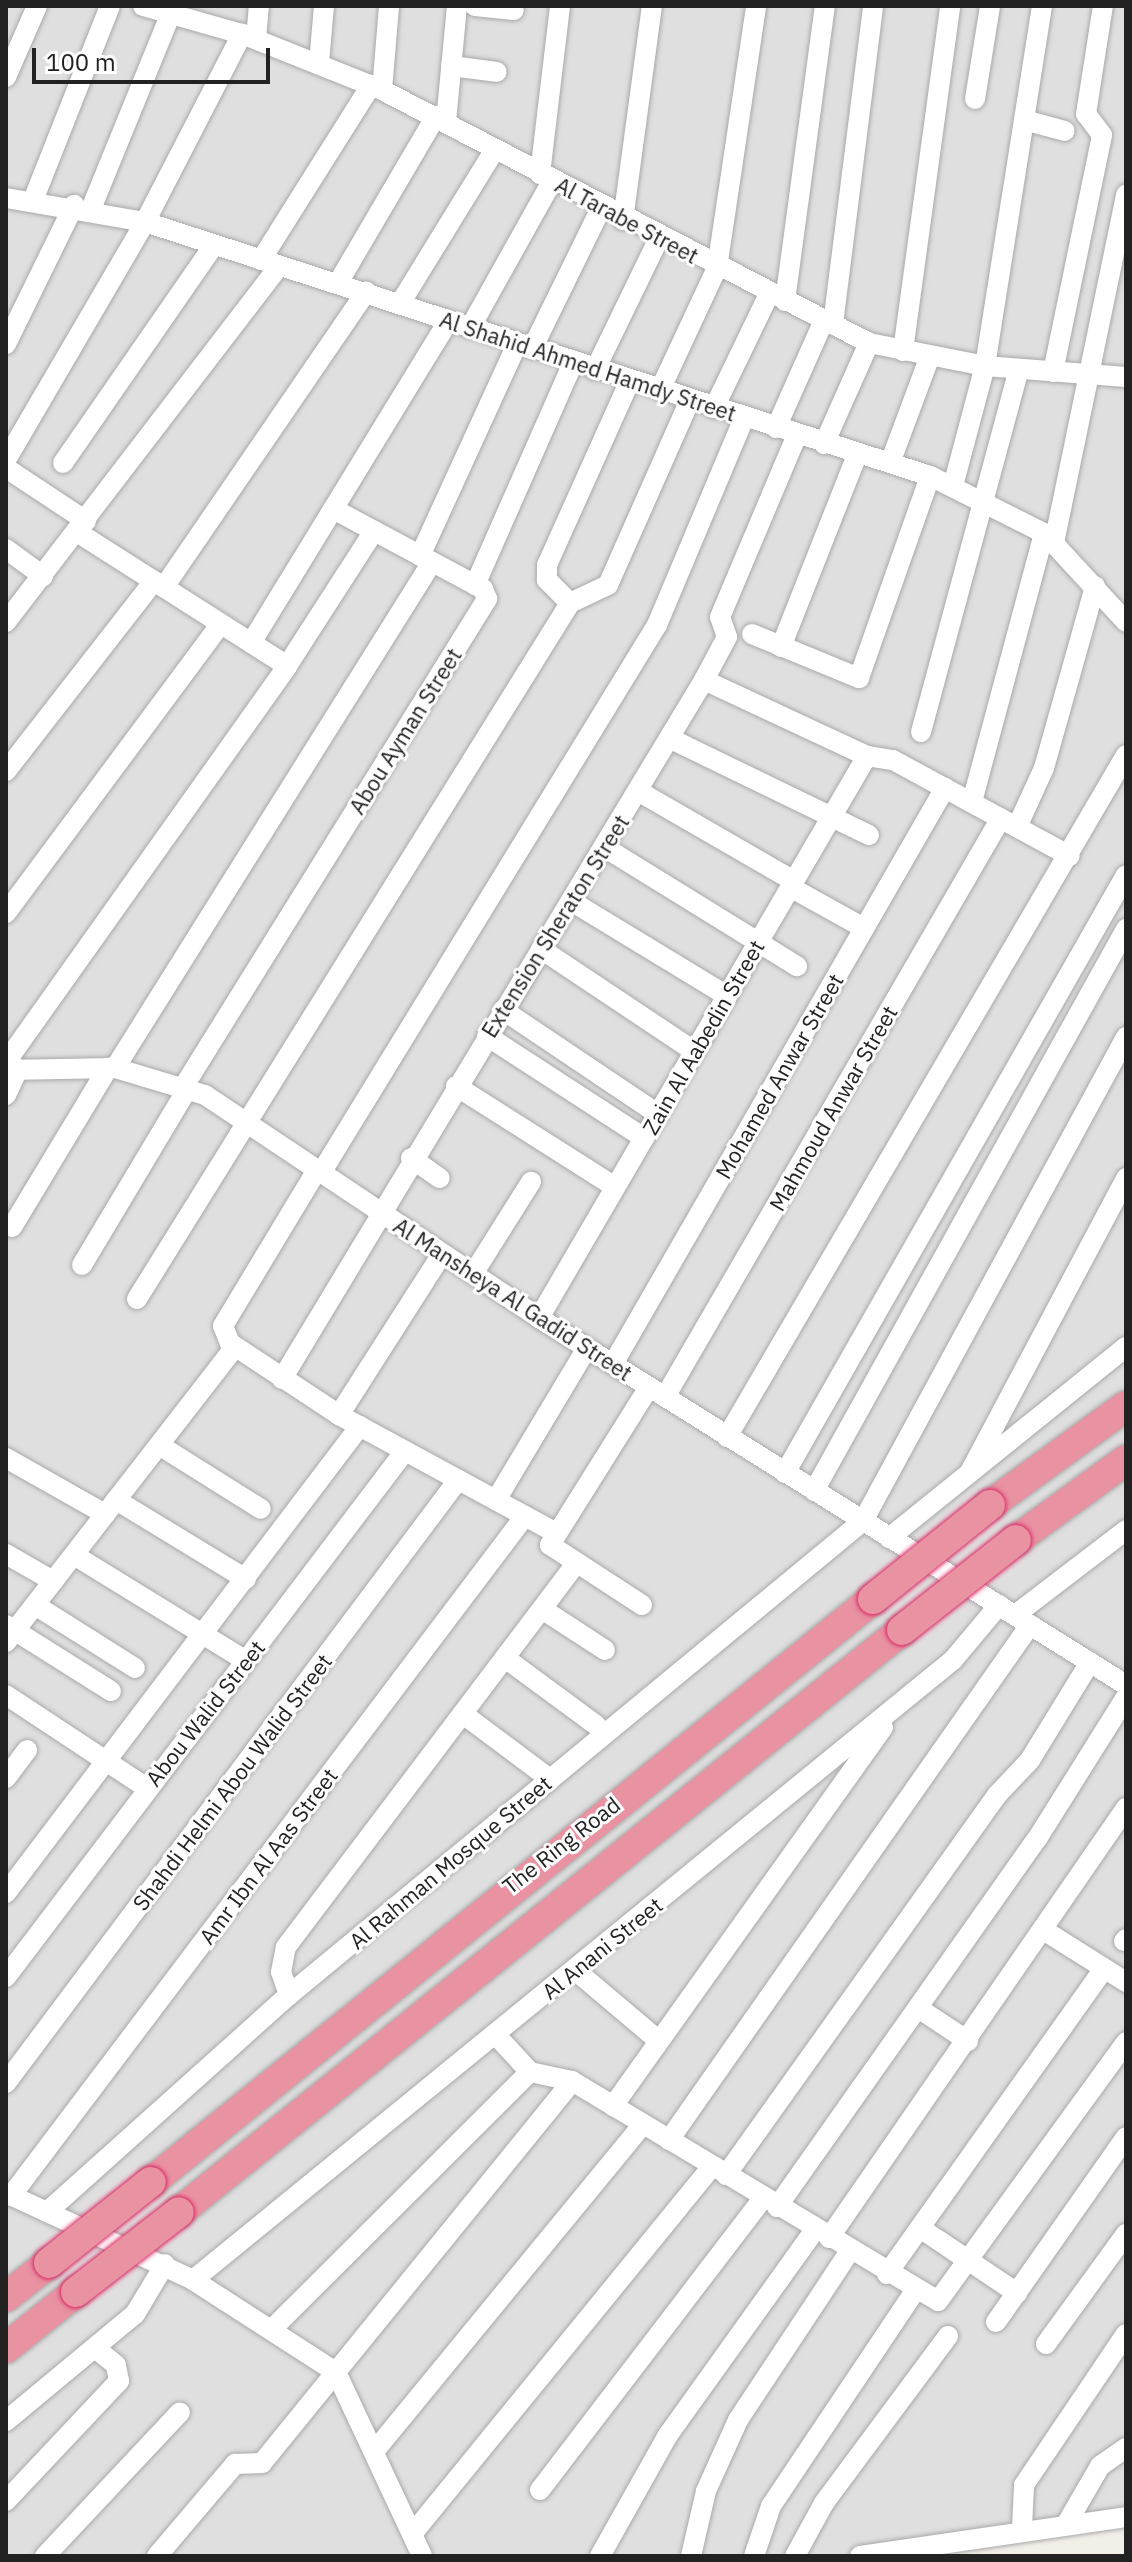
<!DOCTYPE html>
<style>
body{margin:0}
#map{position:relative;width:1132px;height:2562px;overflow:hidden;background:#f2efe9;font-family:"IBM Plex Sans",sans-serif}
div>[style]{position:absolute}
[style*='--x']{left:calc(var(--x)*1px);top:calc(var(--y)*1px);width:calc(var(--w)*1px);rotate:calc(var(--a)*1deg)}
.residential>*{inset:0;background:#e0dfdf}
.roads{filter:drop-shadow(0 0 2px #a9a9a9) drop-shadow(0 0 2px #a9a9a9)}
.minor>*{height:20px;margin:-10px;padding:0 10px;transform-origin:10px;border-radius:10px;background:#fff}
.highway>*{height:30px;margin:-15px;padding:0 15px;transform-origin:15px;border-radius:15px;background:#e892a2}
.bridges{filter:drop-shadow(0 0 2px #dc2a67) drop-shadow(0 0 2px #dc2a67)}
.highway-bridge>*{height:30px;margin:-15px;padding:0 15px;transform-origin:15px;border-radius:15px;background:#e892a2}
span{translate:-50% -50%;white-space:nowrap;text-align:center;line-height:1.15;-webkit-text-stroke:6px #fff;paint-order:stroke}
.street-label{font-size:22px;color:#222}
.frame{position:absolute;inset:0;border:8px solid #222;pointer-events:none}
.scale{position:absolute;left:32px;top:48px;width:238px;height:36px;box-sizing:border-box;border:4px solid #222;border-top:0;padding-left:10px;font-size:24px;line-height:28px;white-space:nowrap;color:#222;-webkit-text-stroke:6px #fff;paint-order:stroke}
</style>
<div id="map">
<div class="residential">
<i style="clip-path:polygon(6px 6px,1126px 6px,1126px 2527px,886px 2556px,6px 2556px)"></i>
</div>
<div class="roads">
<div class="minor">
<i style="--x:143;--y:6;--w:103;--a:15.8"></i>
<i style="--x:242;--y:34;--w:151;--a:21.8"></i>
<i style="--x:382;--y:90;--w:549;--a:27.45"></i>
<i style="--x:869;--y:343;--w:118;--a:11.2"></i>
<i style="--x:985;--y:366;--w:141;--a:4.5"></i>
<i style="--x:475;--y:6;--w:39;--a:6"></i>
<i style="--x:256;--y:39;--w:33;--a:-85"></i>
<i style="--x:319;--y:63;--w:57;--a:-85"></i>
<i style="--x:451;--y:66;--w:46;--a:7.4"></i>
<i style="--x:6;--y:77;--w:77;--a:-66.4"></i>
<i style="--x:382;--y:90;--w:84;--a:-85.2"></i>
<i style="--x:975;--y:99;--w:94;--a:-80.8"></i>
<i style="--x:1024;--y:120;--w:42;--a:15"></i>
<i style="--x:446;--y:122;--w:117;--a:-84.6"></i>
<i style="--x:540;--y:174;--w:169;--a:-83.2"></i>
<i style="--x:6;--y:198;--w:141;--a:9.8"></i>
<i style="--x:145;--y:222;--w:825;--a:17.93"></i>
<i style="--x:930;--y:476;--w:127;--a:26.6"></i>
<i style="--x:1044;--y:533;--w:121;--a:47.3"></i>
<i style="--x:34;--y:198;--w:206;--a:-68.4"></i>
<i style="--x:91;--y:209;--w:219;--a:-67.8"></i>
<i style="--x:623;--y:220;--w:216;--a:-82.3"></i>
<i style="--x:261;--y:260;--w:207;--a:-57.8"></i>
<i style="--x:338;--y:283;--w:194;--a:-59.6"></i>
<i style="--x:785;--y:301;--w:298;--a:-82.3"></i>
<i style="--x:401;--y:302;--w:180;--a:-58.4"></i>
<i style="--x:833;--y:324;--w:321;--a:-82.8"></i>
<i style="--x:470;--y:328;--w:168;--a:-60.8"></i>
<i style="--x:6;--y:344;--w:155;--a:-63.9"></i>
<i style="--x:532;--y:349;--w:157;--a:-63.9"></i>
<i style="--x:903;--y:351;--w:348;--a:-82.2"></i>
<i style="--x:595;--y:370;--w:144;--a:-64.1"></i>
<i style="--x:1053;--y:372;--w:242;--a:-78.3"></i>
<i style="--x:1102;--y:135;--w:26;--a:-127"></i>
<i style="--x:1086;--y:114;--w:109;--a:-81.1"></i>
<i style="--x:660;--y:390;--w:135;--a:-65"></i>
<i style="--x:717;--y:268;--w:265;--a:-81.5"></i>
<i style="--x:714;--y:408;--w:127;--a:-64.2"></i>
<i style="--x:776;--y:428;--w:118;--a:-66"></i>
<i style="--x:824;--y:444;--w:111;--a:-66"></i>
<i style="--x:6;--y:460;--w:276;--a:-59.7"></i>
<i style="--x:145;--y:222;--w:212;--a:-62.7"></i>
<i style="--x:63;--y:463;--w:264;--a:-55.3"></i>
<i style="--x:890;--y:463;--w:114;--a:-69.5"></i>
<i style="--x:6;--y:468;--w:96;--a:33.5"></i>
<i style="--x:953;--y:486;--w:124;--a:-75.1"></i>
<i style="--x:985;--y:366;--w:364;--a:-81"></i>
<i style="--x:77;--y:532;--w:249;--a:32.5"></i>
<i style="--x:1054;--y:543;--w:356;--a:-78.3"></i>
<i style="--x:6;--y:549;--w:46;--a:36.1"></i>
<i style="--x:420;--y:556;--w:233;--a:-65.4"></i>
<i style="--x:475;--y:585;--w:243;--a:-66.2"></i>
<i style="--x:164;--y:587;--w:358;--a:-55.6"></i>
<i style="--x:570;--y:603;--w:33;--a:-135"></i>
<i style="--x:547;--y:580;--w:15;--a:-90"></i>
<i style="--x:547;--y:565;--w:203;--a:-65.8"></i>
<i style="--x:570;--y:603;--w:42;--a:-25.3"></i>
<i style="--x:608;--y:585;--w:202;--a:-66.1"></i>
<i style="--x:6;--y:622;--w:449;--a:-52.5"></i>
<i style="--x:752;--y:634;--w:116;--a:22.4"></i>
<i style="--x:859;--y:678;--w:214;--a:-70.6"></i>
<i style="--x:251;--y:643;--w:377;--a:-58.5"></i>
<i style="--x:781;--y:647;--w:209;--a:-68.4"></i>
<i style="--x:704;--y:680;--w:180;--a:25"></i>
<i style="--x:867;--y:756;--w:26;--a:9"></i>
<i style="--x:893;--y:760;--w:201;--a:28.5"></i>
<i style="--x:921;--y:732;--w:376;--a:-74.9"></i>
<i style="--x:671;--y:739;--w:220;--a:25.9"></i>
<i style="--x:6;--y:771;--w:241;--a:-52.1"></i>
<i style="--x:638;--y:791;--w:180;--a:30"></i>
<i style="--x:972;--y:802;--w:278;--a:-75"></i>
<i style="--x:1017;--y:827;--w:65;--a:-65.4"></i>
<i style="--x:1044;--y:768;--w:189;--a:-74.3"></i>
<i style="--x:604;--y:847;--w:227;--a:31.7"></i>
<i style="--x:790;--y:887;--w:85;--a:29"></i>
<i style="--x:571;--y:901;--w:183;--a:31.3"></i>
<i style="--x:6;--y:913;--w:360;--a:-53.4"></i>
<i style="--x:541;--y:949;--w:184;--a:33.7"></i>
<i style="--x:503;--y:1010;--w:187;--a:33.9"></i>
<i style="--x:487;--y:1036;--w:187;--a:33"></i>
<i style="--x:6;--y:1062;--w:486;--a:-54.6"></i>
<i style="--x:287;--y:666;--w:161;--a:-57.2"></i>
<i style="--x:115;--y:1068;--w:597;--a:-57.93"></i>
<i style="--x:6;--y:1070;--w:109;--a:-1.1"></i>
<i style="--x:115;--y:1068;--w:94;--a:16.7"></i>
<i style="--x:205;--y:1095;--w:402;--a:33.7"></i>
<i style="--x:539;--y:1318;--w:692;--a:32.01"></i>
<i style="--x:184;--y:1086;--w:574;--a:-58.11"></i>
<i style="--x:487;--y:599;--w:11;--a:-112"></i>
<i style="--x:483;--y:589;--w:170;--a:-151.9"></i>
<i style="--x:456;--y:1086;--w:188;--a:32.4"></i>
<i style="--x:6;--y:1095;--w:29;--a:-65"></i>
<i style="--x:411;--y:1158;--w:35;--a:35"></i>
<i style="--x:317;--y:1170;--w:182;--a:121.1"></i>
<i style="--x:223;--y:1326;--w:18;--a:68"></i>
<i style="--x:230;--y:1343;--w:131;--a:33.4"></i>
<i style="--x:339;--y:1415;--w:247;--a:28.5"></i>
<i style="--x:321;--y:1173;--w:643;--a:-58.49"></i>
<i style="--x:657;--y:625;--w:225;--a:-67.2"></i>
<i style="--x:12;--y:1227;--w:186;--a:-58.9"></i>
<i style="--x:82;--y:1265;--w:206;--a:-59.1"></i>
<i style="--x:473;--y:1274;--w:109;--a:-57.8"></i>
<i style="--x:137;--y:1299;--w:820;--a:-58.11"></i>
<i style="--x:539;--y:1318;--w:651;--a:-59.73"></i>
<i style="--x:613;--y:1364;--w:665;--a:-60.04"></i>
<i style="--x:282;--y:1379;--w:817;--a:-58.88"></i>
<i style="--x:704;--y:680;--w:49;--a:-61.9"></i>
<i style="--x:727;--y:637;--w:21;--a:-109"></i>
<i style="--x:720;--y:617;--w:198;--a:-67.1"></i>
<i style="--x:665;--y:1397;--w:669;--a:-59.87"></i>
<i style="--x:339;--y:1415;--w:191;--a:-57.4"></i>
<i style="--x:727;--y:1437;--w:790;--a:-59.67"></i>
<i style="--x:159;--y:1445;--w:120;--a:32.1"></i>
<i style="--x:6;--y:1458;--w:114;--a:29.5"></i>
<i style="--x:971;--y:1470;--w:331;--a:-62"></i>
<i style="--x:785;--y:1473;--w:688;--a:-60.31"></i>
<i style="--x:814;--y:1491;--w:643;--a:-60.96"></i>
<i style="--x:116;--y:1500;--w:152;--a:31.3"></i>
<i style="--x:496;--y:1500;--w:177;--a:-59.1"></i>
<i style="--x:889;--y:1538;--w:304;--a:-38.9"></i>
<i style="--x:6;--y:1554;--w:54;--a:29.9"></i>
<i style="--x:74;--y:1555;--w:202;--a:31.6"></i>
<i style="--x:35;--y:1605;--w:118;--a:32.2"></i>
<i style="--x:642;--y:1605;--w:110;--a:-146.9"></i>
<i style="--x:550;--y:1545;--w:186;--a:-57.9"></i>
<i style="--x:542;--y:1609;--w:75;--a:33.1"></i>
<i style="--x:1015;--y:1615;--w:140;--a:-37.4"></i>
<i style="--x:6;--y:1625;--w:124;--a:32.2"></i>
<i style="--x:6;--y:1642;--w:372;--a:-52.2"></i>
<i style="--x:505;--y:1658;--w:113;--a:36.4"></i>
<i style="--x:6;--y:1695;--w:169;--a:33.4"></i>
<i style="--x:463;--y:1714;--w:109;--a:36.8"></i>
<i style="--x:6;--y:1778;--w:35;--a:-53"></i>
<i style="--x:6;--y:1893;--w:586;--a:-52.84"></i>
<i style="--x:1045;--y:1931;--w:96;--a:32.2"></i>
<i style="--x:1124;--y:1941;--w:3;--a:-45"></i>
<i style="--x:575;--y:1970;--w:110;--a:40.2"></i>
<i style="--x:6;--y:1977;--w:660;--a:-52.82"></i>
<i style="--x:289;--y:1995;--w:24;--a:-109"></i>
<i style="--x:281;--y:1972;--w:25;--a:-79"></i>
<i style="--x:286;--y:1947;--w:479;--a:-52.9"></i>
<i style="--x:918;--y:2008;--w:60;--a:33.4"></i>
<i style="--x:495;--y:2034;--w:52;--a:47.4"></i>
<i style="--x:530;--y:2072;--w:43;--a:12.1"></i>
<i style="--x:572;--y:2081;--w:427;--a:31"></i>
<i style="--x:938;--y:2301;--w:320;--a:-54"></i>
<i style="--x:6;--y:2083;--w:754;--a:-53.15"></i>
<i style="--x:613;--y:2106;--w:465;--a:-54.5"></i>
<i style="--x:669;--y:2140;--w:629;--a:-54.97"></i>
<i style="--x:726;--y:2175;--w:467;--a:-54.5"></i>
<i style="--x:997;--y:1795;--w:48;--a:-46.7"></i>
<i style="--x:1030;--y:1760;--w:115;--a:-58.5"></i>
<i style="--x:6;--y:2193;--w:206;--a:24.9"></i>
<i style="--x:193;--y:2280;--w:170;--a:32.8"></i>
<i style="--x:336;--y:2372;--w:203;--a:64.9"></i>
<i style="--x:11;--y:2196;--w:852;--a:-52.92"></i>
<i style="--x:777;--y:2207;--w:451;--a:-54.8"></i>
<i style="--x:1037;--y:1839;--w:168;--a:-57.9"></i>
<i style="--x:47;--y:2212;--w:325;--a:-41.9"></i>
<i style="--x:289;--y:1995;--w:744;--a:-39.55"></i>
<i style="--x:863;--y:1521;--w:551;--a:-61.48"></i>
<i style="--x:920;--y:2228;--w:117;--a:33.8"></i>
<i style="--x:829;--y:2238;--w:523;--a:-55.37"></i>
<i style="--x:887;--y:2274;--w:374;--a:-54.6"></i>
<i style="--x:193;--y:2280;--w:981;--a:-39.21"></i>
<i style="--x:953;--y:1660;--w:72;--a:-50.1"></i>
<i style="--x:996;--y:2322;--w:226;--a:-54.9"></i>
<i style="--x:274;--y:2327;--w:361;--a:-44.9"></i>
<i style="--x:1046;--y:2344;--w:136;--a:-54"></i>
<i style="--x:6;--y:2421;--w:168;--a:-39.7"></i>
<i style="--x:135;--y:2314;--w:58;--a:-59"></i>
<i style="--x:377;--y:2448;--w:419;--a:-50.6"></i>
<i style="--x:540;--y:2490;--w:367;--a:-52.6"></i>
<i style="--x:6;--y:2501;--w:165;--a:-46.7"></i>
<i style="--x:119;--y:2381;--w:16;--a:-101"></i>
<i style="--x:116;--y:2365;--w:27;--a:-141"></i>
<i style="--x:1067;--y:2523;--w:66;--a:-59.9"></i>
<i style="--x:1100;--y:2466;--w:32;--a:-35"></i>
<i style="--x:1022;--y:2528;--w:43;--a:-87.3"></i>
<i style="--x:1024;--y:2485;--w:182;--a:-56"></i>
<i style="--x:413;--y:2533;--w:473;--a:-50.8"></i>
<i style="--x:45;--y:2556;--w:197;--a:-46.8"></i>
<i style="--x:157;--y:2556;--w:121;--a:-49.7"></i>
<i style="--x:235;--y:2464;--w:27;--a:-2"></i>
<i style="--x:262;--y:2463;--w:492;--a:-50.9"></i>
<i style="--x:600;--y:2556;--w:139;--a:-60.7"></i>
<i style="--x:668;--y:2435;--w:252;--a:-54.4"></i>
<i style="--x:691;--y:2556;--w:67;--a:-77"></i>
<i style="--x:706;--y:2491;--w:78;--a:-65.7"></i>
<i style="--x:738;--y:2420;--w:203;--a:-56.5"></i>
<i style="--x:754;--y:2556;--w:53;--a:-71.2"></i>
<i style="--x:771;--y:2506;--w:259;--a:-56.2"></i>
<i style="--x:795;--y:2556;--w:60;--a:-61.3"></i>
<i style="--x:824;--y:2503;--w:208;--a:-53.4"></i>
<i style="--x:860;--y:2556;--w:269;--a:-8.3"></i>
</div>
<div class="highway">
<i style="--x:990;--y:1505;--w:168;--a:-36.1"></i>
<i style="--x:1016;--y:1540;--w:136;--a:-36"></i>
<i style="--x:151;--y:2182;--w:928;--a:-38.92"></i>
<i style="--x:179;--y:2212;--w:928;--a:-38.83"></i>
<i style="--x:6;--y:2297;--w:55;--a:-38.3"></i>
<i style="--x:6;--y:2348;--w:90;--a:-38.7"></i>
</div>
</div>
<div class="bridges">
<div class="highway-bridge">
<i style="--x:873;--y:1599;--w:150;--a:-38.8"></i>
<i style="--x:902;--y:1630;--w:145;--a:-38.3"></i>
<i style="--x:49;--y:2263;--w:130;--a:-38.5"></i>
<i style="--x:76;--y:2292;--w:130;--a:-37.8"></i>
</div>
</div>
<div class="street-label">
<span style="left:627px;top:220px;rotate:28deg">Al Tarabe Street</span>
<span style="left:588px;top:366px;rotate:18deg">Al Shahid Ahmed Hamdy Street</span>
<span style="left:405px;top:731px;rotate:-58deg">Abou Ayman Street</span>
<span style="left:555px;top:926px;rotate:-58deg">Extension Sheraton Street</span>
<span style="left:703px;top:1037px;rotate:-60deg">Zain Al Aabedin Street</span>
<span style="left:779px;top:1076px;rotate:-60deg">Mohamed Anwar Street</span>
<span style="left:833px;top:1108px;rotate:-60deg">Mahmoud Anwar Street</span>
<span style="left:513px;top:1299px;rotate:33deg">Al Mansheya Al Gadid Street</span>
<span style="left:205px;top:1713px;rotate:-52deg">Abou Walid Street</span>
<span style="left:232px;top:1782px;rotate:-53deg">Shahdi Helmi Abou Walid Street</span>
<span style="left:561px;top:1845px;rotate:-38deg">The Ring Road</span>
<span style="left:268px;top:1856px;rotate:-53deg">Amr Ibn Al Aas Street</span>
<span style="left:450px;top:1862px;rotate:-40deg">Al Rahman Mosque Street</span>
<span style="left:602px;top:1948px;rotate:-39deg">Al Anani Street</span>
</div>
<div class="frame"></div>
<div class="scale">100 m</div>
</div>
